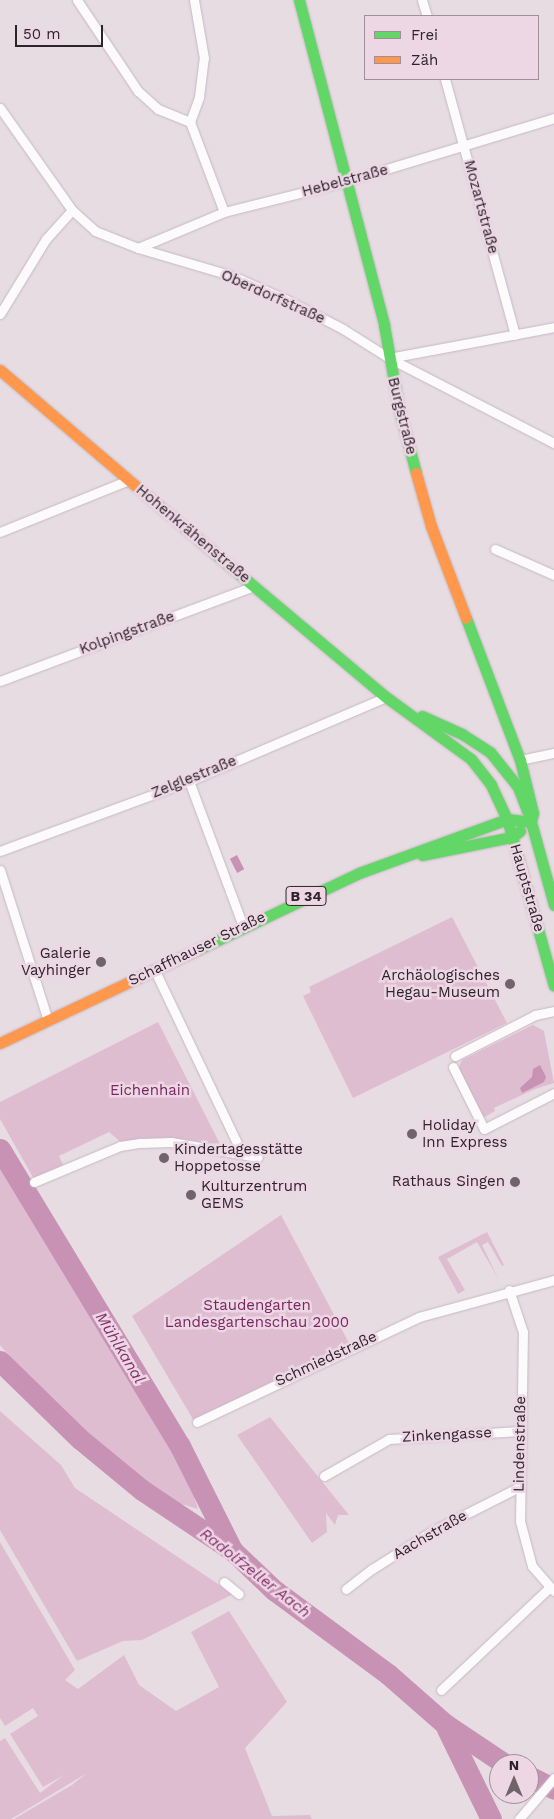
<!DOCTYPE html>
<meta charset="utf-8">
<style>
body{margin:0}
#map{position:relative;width:554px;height:1819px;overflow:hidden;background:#e8dce3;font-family:"Work Sans",sans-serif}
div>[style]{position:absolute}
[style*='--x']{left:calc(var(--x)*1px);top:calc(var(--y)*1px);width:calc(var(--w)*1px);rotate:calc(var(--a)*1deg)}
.green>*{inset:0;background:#dfbdd1}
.water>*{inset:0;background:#c792b4;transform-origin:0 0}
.river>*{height:21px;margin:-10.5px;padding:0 10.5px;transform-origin:10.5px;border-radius:10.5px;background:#c792b4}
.roads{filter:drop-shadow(0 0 1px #c3bac0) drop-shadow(0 0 1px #c3bac0)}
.street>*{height:9px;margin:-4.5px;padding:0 4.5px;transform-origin:4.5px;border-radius:4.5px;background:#fcfafb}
.fast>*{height:11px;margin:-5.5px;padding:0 5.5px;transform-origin:5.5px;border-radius:5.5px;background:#63d668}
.slow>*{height:11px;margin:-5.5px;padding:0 5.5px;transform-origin:5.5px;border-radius:5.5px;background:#ff974d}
.dots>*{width:14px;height:14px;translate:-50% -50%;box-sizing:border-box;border:2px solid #edd7e4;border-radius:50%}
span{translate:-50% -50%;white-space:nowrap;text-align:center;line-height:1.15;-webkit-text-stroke:5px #edd7e4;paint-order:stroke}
.shield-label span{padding:1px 4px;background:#edd7e4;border:1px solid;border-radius:4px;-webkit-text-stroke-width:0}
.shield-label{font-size:14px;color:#2c2429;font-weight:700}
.street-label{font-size:15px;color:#2c2429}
.poi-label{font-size:15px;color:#2c2429}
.right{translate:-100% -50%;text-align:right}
.left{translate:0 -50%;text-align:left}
.park-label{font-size:15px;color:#792560}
.water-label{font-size:16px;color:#842f6a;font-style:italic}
.legend{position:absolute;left:364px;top:15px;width:175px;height:65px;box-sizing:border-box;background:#edd7e4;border:1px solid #a08f99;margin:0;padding:6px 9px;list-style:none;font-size:15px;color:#2c2429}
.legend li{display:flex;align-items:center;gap:10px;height:25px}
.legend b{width:25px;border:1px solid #a08f99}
.north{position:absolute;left:489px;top:1754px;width:50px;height:50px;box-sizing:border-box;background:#edd7e4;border:1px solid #a08f99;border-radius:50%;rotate:0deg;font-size:14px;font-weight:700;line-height:20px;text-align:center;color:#2c2429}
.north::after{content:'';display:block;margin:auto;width:18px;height:22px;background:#6e646a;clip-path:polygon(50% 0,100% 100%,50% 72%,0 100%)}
.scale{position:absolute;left:15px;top:25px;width:88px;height:22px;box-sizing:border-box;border:2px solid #2c2429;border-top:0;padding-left:6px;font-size:15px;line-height:18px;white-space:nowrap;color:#2c2429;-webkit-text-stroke:4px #edd7e4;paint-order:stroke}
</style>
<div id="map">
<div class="green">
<i style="clip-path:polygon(452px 917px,507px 1023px,353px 1098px,303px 996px,311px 992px,309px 987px)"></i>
<i style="clip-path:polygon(158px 1022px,220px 1144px,172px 1138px,122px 1143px,109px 1132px,59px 1156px,63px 1165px,34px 1179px,0 1119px,0 1102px)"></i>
<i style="clip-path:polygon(533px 1025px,544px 1031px,554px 1083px,535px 1089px,494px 1108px,495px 1111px,483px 1118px,458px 1069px,462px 1060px)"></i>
<i style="clip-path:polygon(0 1150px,87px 1300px,178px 1446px,198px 1509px,135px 1490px,32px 1383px,0 1345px)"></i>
<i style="clip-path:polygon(281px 1215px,349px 1343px,194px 1421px,132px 1316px)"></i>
<i style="clip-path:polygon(487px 1232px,504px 1265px,502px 1266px,488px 1242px,482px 1245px,498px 1278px,477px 1242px,447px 1259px,465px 1290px,458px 1294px,438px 1257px)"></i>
<i style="clip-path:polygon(0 1411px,61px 1465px,75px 1488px,233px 1594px,142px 1640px,123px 1641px,77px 1661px,0 1530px)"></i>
<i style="clip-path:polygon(270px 1417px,349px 1515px,338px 1515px,335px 1525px,326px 1513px,327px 1532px,312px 1543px,237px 1435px)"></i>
<i style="clip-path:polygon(0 1542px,75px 1670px,65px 1680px,78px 1689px,124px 1655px,139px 1685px,176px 1711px,219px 1687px,191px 1632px,229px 1611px,287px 1702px,245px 1748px,272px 1816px,310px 1815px,312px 1819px,14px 1819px,72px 1785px,87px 1773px,11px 1819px,0 1819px,0 1741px,5px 1738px,40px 1793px,64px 1775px,43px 1787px,10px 1734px,38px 1716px,33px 1708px,5px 1726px,0 1718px)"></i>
</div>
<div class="water">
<i style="left:237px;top:855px;width:16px;height:8px;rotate:63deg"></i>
<i style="clip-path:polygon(540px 1065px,546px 1077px,544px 1082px,522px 1093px,520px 1088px,532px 1077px,533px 1069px)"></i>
</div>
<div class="river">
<i style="--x:0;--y:1149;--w:347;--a:58.8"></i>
<i style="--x:180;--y:1446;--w:114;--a:63.4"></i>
<i style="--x:0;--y:1361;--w:112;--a:44.3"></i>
<i style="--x:80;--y:1439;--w:80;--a:39.4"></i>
<i style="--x:142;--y:1490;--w:110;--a:33.8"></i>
<i style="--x:233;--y:1551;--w:57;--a:43.6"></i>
<i style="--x:274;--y:1590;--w:142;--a:36.4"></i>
<i style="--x:388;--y:1674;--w:76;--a:41.3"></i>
<i style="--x:445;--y:1724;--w:72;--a:33.7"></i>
<i style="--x:447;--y:1729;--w:100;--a:63.9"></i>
<i style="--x:529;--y:1776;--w:28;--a:27"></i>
</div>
<div class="roads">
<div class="street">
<i style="--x:77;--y:0;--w:110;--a:56.2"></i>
<i style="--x:138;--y:91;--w:27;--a:42"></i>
<i style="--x:158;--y:109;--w:35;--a:22"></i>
<i style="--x:190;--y:122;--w:96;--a:69.3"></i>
<i style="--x:422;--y:0;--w:17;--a:73"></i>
<i style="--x:445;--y:79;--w:265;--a:74.7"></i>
<i style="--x:0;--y:108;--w:125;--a:54.8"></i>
<i style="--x:72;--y:210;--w:31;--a:42"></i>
<i style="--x:95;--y:231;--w:46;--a:21.6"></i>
<i style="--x:138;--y:248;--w:99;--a:16.4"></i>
<i style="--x:233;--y:276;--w:57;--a:23.9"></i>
<i style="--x:285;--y:299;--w:65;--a:27.3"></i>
<i style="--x:343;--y:329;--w:54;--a:32.2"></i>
<i style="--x:389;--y:358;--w:186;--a:27.3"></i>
<i style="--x:190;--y:122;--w:27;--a:-70"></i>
<i style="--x:199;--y:97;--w:39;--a:-83"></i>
<i style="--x:204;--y:58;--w:59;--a:-99.8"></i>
<i style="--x:138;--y:248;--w:93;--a:-22.7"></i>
<i style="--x:224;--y:212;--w:127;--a:-14.1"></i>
<i style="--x:347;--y:181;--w:216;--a:-16.9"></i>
<i style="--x:0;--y:314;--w:88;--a:-58.5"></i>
<i style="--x:46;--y:239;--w:39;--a:-48"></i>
<i style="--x:389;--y:358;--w:168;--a:-10.6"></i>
<i style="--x:0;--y:532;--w:139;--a:-22"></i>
<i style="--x:495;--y:549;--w:64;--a:23.8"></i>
<i style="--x:0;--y:681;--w:271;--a:-20.5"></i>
<i style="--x:520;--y:760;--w:35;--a:-12"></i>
<i style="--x:189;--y:781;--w:155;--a:69.6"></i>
<i style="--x:0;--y:851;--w:202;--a:-20.3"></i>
<i style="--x:189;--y:781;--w:214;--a:-23.1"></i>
<i style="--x:0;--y:870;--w:157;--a:72.3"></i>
<i style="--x:155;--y:971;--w:202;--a:64.5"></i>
<i style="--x:455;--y:1056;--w:90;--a:-27.1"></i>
<i style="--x:535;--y:1015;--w:19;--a:-12"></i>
<i style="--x:453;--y:1067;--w:69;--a:63.4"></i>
<i style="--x:484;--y:1129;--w:79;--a:-27.2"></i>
<i style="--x:34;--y:1182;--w:93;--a:-22.7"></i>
<i style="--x:120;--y:1146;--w:20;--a:-9"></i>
<i style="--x:140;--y:1143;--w:31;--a:-2"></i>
<i style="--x:171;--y:1142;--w:88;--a:9.8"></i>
<i style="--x:509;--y:1290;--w:44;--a:71.6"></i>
<i style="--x:523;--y:1332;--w:189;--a:90.9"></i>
<i style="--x:520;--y:1521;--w:47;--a:75.1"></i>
<i style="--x:532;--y:1566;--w:33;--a:49"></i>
<i style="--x:197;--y:1422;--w:246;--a:-25.3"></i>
<i style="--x:419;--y:1317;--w:140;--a:-15.3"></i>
<i style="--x:324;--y:1476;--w:75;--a:-29.6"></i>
<i style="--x:389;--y:1439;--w:131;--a:-3.5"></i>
<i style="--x:224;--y:1582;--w:19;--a:39"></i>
<i style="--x:346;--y:1589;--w:33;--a:-38"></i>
<i style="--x:372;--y:1569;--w:73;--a:-32.2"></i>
<i style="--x:434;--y:1530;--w:95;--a:-26.8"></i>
<i style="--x:441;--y:1690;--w:150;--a:-43.4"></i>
<i style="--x:519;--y:1819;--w:54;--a:-49.5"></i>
</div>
<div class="fast">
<i style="--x:299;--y:0;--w:336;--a:75.3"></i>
<i style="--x:384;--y:325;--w:85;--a:79.9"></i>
<i style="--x:399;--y:409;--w:66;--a:75.1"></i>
<i style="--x:200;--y:541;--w:243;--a:40"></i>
<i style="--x:386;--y:697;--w:105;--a:36.1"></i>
<i style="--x:471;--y:759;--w:33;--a:52"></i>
<i style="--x:491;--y:785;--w:38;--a:65"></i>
<i style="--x:466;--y:618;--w:152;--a:69.2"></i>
<i style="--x:520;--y:760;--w:55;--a:76.2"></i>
<i style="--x:533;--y:813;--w:9;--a:103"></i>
<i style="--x:422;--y:716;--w:44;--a:24.2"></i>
<i style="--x:462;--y:734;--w:33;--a:33"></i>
<i style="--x:490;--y:752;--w:45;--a:51.3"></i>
<i style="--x:518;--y:787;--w:26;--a:69"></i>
<i style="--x:507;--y:819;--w:173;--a:74.3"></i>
<i style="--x:531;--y:822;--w:86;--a:74.5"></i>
<i style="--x:422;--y:855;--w:92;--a:-11.3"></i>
<i style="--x:512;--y:837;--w:10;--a:-37"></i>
<i style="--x:199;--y:949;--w:177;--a:-25.4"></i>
<i style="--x:359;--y:873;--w:158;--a:-20"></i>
<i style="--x:507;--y:819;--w:24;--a:7"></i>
</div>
<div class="slow">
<i style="--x:0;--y:370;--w:263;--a:40.5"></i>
<i style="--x:416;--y:473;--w:55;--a:74.2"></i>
<i style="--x:431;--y:526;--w:98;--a:69.2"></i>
<i style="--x:0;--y:1043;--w:220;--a:-25.3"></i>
</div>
</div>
<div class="dots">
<i style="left:101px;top:962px;background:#6e646a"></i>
<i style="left:510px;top:984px;background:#6e646a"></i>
<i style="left:412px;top:1134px;background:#6e646a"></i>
<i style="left:164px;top:1158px;background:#6e646a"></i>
<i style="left:515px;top:1182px;background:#6e646a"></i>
<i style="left:191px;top:1195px;background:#6e646a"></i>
</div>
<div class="shield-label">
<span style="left:306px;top:896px">B 34</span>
</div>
<div class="street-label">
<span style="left:345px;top:181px;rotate:-15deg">Hebelstraße</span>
<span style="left:481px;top:207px;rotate:75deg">Mozartstraße</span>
<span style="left:273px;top:297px;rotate:24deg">Oberdorfstraße</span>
<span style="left:402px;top:416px;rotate:76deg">Burgstraße</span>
<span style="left:193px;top:534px;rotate:40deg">Hohenkrähenstraße</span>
<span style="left:127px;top:633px;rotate:-20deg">Kolpingstraße</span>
<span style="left:194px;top:777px;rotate:-22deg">Zelglestraße</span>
<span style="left:527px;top:888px;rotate:74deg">Hauptstraße</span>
<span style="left:197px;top:949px;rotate:-26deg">Schaffhauser Straße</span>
<span style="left:326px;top:1359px;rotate:-25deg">Schmiedstraße</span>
<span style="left:447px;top:1435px;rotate:-3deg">Zinkengasse</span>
<span style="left:520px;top:1444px;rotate:-89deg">Lindenstraße</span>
<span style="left:430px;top:1535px;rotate:-30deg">Aachstraße</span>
</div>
<div class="poi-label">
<span class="right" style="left:91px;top:962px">Galerie<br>Vayhinger</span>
<span class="right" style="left:500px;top:984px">Archäologisches<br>Hegau-Museum</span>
<span class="left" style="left:422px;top:1134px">Holiday<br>Inn Express</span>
<span class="left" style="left:174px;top:1158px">Kindertagesstätte<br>Hoppetosse</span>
<span class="right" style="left:505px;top:1182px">Rathaus Singen</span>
<span class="left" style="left:201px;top:1195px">Kulturzentrum<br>GEMS</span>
</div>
<div class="park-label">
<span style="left:150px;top:1091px">Eichenhain</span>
<span style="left:257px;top:1314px">Staudengarten<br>Landesgartenschau 2000</span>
</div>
<div class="water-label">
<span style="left:120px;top:1348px;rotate:59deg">Mühlkanal</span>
<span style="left:255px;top:1573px;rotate:38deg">Radolfzeller Aach</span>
</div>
<ul class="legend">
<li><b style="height:6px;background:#63d668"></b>Frei</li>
<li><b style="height:6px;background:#ff974d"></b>Zäh</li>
</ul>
<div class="north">N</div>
<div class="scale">50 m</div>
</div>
